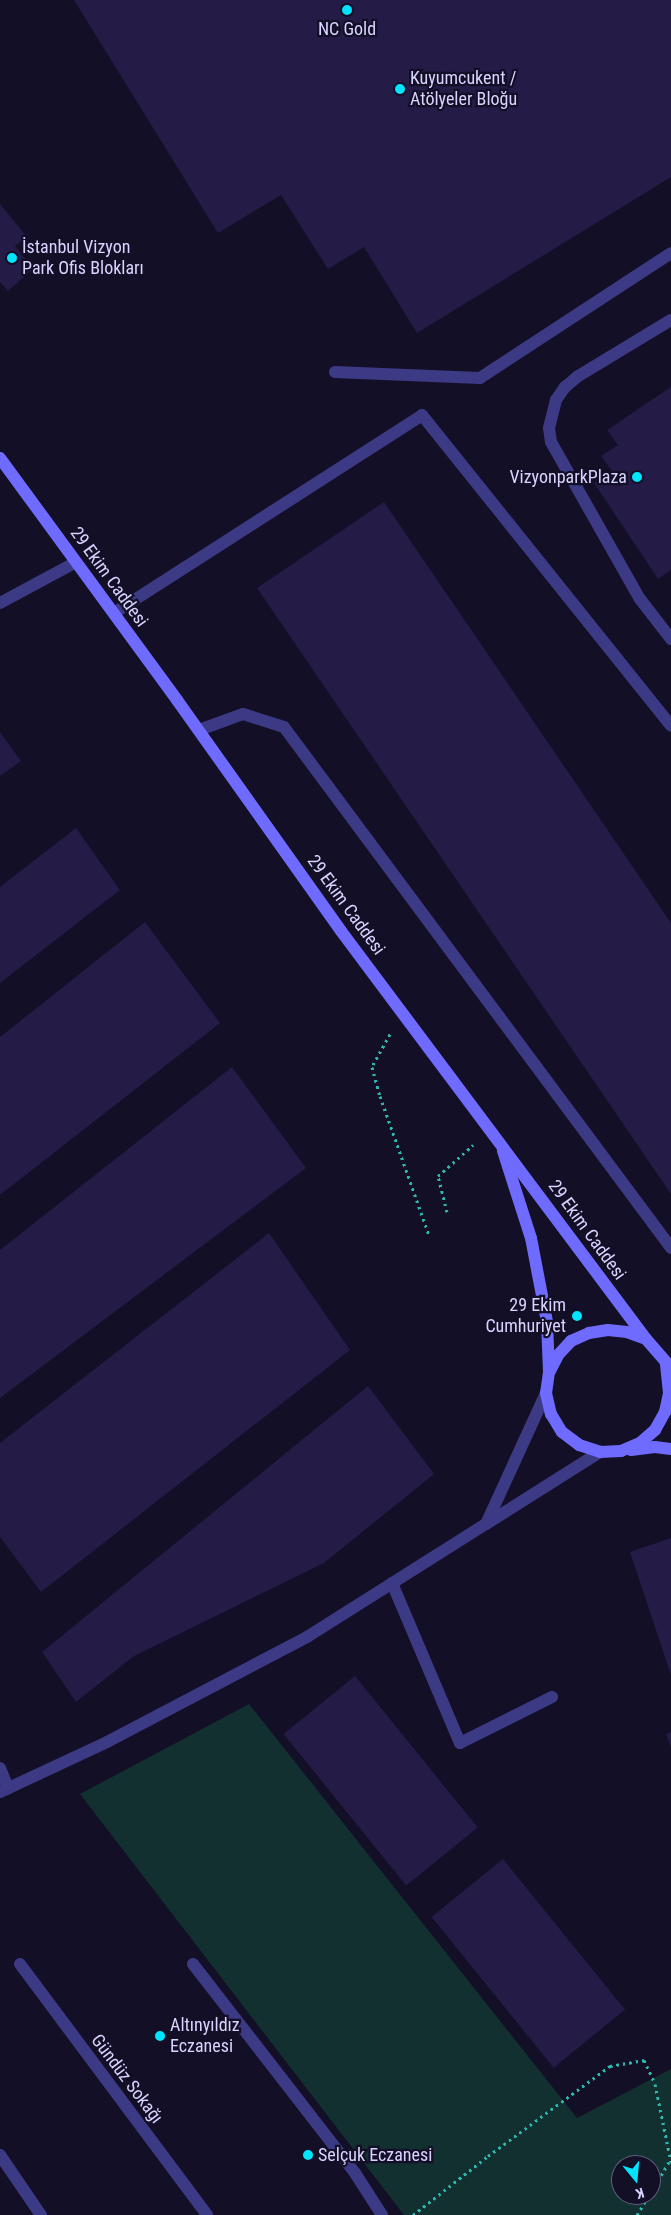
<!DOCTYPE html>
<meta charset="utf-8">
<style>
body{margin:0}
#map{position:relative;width:671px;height:2215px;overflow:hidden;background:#130f26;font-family:"Roboto Condensed",sans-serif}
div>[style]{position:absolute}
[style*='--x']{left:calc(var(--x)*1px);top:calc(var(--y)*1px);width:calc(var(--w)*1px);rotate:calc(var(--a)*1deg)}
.green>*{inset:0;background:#12302f}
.building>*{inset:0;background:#241b47;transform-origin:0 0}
.path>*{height:3px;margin-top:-1.5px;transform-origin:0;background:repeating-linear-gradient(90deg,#2fb8b0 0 2.5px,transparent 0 6.5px)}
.lane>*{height:12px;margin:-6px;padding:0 6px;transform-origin:6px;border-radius:6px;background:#3d3a85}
.street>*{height:12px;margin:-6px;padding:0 6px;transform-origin:6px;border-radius:6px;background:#3d3a85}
.secondary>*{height:12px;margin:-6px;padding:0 6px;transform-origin:6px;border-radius:6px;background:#6f6bff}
.dots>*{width:14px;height:14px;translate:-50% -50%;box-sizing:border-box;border:2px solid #130f26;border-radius:50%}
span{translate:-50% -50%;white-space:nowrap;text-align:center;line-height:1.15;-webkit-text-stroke:4.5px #130f26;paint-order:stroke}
.poi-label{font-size:18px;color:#d9d4ff}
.left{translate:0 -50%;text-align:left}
.right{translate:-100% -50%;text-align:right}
.street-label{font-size:18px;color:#d9d4ff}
.north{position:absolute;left:611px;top:2155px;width:50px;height:50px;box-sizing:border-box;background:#130f26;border:1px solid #625e7d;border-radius:50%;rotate:163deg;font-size:14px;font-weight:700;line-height:20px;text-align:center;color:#d9d4ff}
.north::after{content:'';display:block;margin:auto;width:18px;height:22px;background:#00e5ff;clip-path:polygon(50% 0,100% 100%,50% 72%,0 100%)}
</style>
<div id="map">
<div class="green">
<i style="clip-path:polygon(evenodd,249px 1704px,577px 2118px,671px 2069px,671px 2215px,404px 2215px,80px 1794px,249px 1704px,621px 2165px,651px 2165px,651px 2195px,621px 2195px,621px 2165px)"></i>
</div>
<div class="building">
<i style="clip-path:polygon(74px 0,671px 0,671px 177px,417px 333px,364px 247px,328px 269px,281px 195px,218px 233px)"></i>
<i style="clip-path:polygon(0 204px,27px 237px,15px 246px,33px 269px,8px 291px,0 282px)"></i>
<i style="clip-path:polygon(671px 387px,671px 570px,658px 579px,594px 483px,612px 471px,601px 456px,618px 445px,607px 430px)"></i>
<i style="clip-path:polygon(384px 502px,671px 923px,671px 1194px,257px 588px)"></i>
<i style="clip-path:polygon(0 732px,21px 761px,0 776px)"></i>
<i style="clip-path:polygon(76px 828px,120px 890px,0 983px,0 887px)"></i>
<i style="clip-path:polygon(145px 922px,220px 1023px,0 1195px,0 1037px)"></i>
<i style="clip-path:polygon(232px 1067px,306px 1168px,0 1398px,0 1250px)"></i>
<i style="clip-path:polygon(269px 1233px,350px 1350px,41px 1592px,0 1537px,0 1443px)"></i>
<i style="clip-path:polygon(368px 1386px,434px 1474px,324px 1563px,134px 1656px,76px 1702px,42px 1652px)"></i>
<i style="clip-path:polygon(671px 1538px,671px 1675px,630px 1552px)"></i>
<i style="left:355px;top:1676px;width:195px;height:92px;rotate:51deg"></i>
<i style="clip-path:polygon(671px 1732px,671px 1747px,666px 1734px)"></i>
<i style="left:503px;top:1859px;width:194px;height:92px;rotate:51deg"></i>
</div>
<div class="path">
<i style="--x:390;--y:1034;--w:38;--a:119"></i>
<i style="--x:372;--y:1067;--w:30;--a:75"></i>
<i style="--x:380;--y:1096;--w:147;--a:70.6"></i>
<i style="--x:447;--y:1212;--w:37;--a:-104"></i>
<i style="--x:438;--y:1176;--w:47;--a:-41.5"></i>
<i style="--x:651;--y:2192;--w:37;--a:-59"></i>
<i style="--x:413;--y:2215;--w:95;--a:-38.2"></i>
<i style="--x:488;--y:2156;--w:152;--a:-36.4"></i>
<i style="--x:610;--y:2066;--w:35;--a:-10"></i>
<i style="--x:644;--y:2060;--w:26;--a:65"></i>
<i style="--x:655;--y:2084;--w:80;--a:78.4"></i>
<i style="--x:637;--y:2215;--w:23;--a:-59"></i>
</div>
<div class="lane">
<i style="--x:671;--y:320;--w:110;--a:148.8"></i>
<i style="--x:577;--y:377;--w:16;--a:140"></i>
<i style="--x:565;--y:387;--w:16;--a:125"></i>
<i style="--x:556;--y:400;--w:29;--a:104"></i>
<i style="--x:549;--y:428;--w:14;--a:82"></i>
<i style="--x:551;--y:442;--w:180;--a:60.5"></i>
<i style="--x:640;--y:599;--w:51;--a:52.2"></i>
<i style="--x:335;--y:372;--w:145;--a:2.4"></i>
<i style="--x:480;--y:378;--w:228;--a:-33.2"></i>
<i style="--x:0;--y:603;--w:86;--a:-28.3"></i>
<i style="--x:114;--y:613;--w:366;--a:-32.7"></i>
<i style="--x:422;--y:415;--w:398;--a:51.3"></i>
<i style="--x:199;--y:730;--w:47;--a:-20"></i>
<i style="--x:243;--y:714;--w:43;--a:17.6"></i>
<i style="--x:284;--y:727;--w:649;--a:53.39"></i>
<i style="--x:392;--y:1583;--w:174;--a:67"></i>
<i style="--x:460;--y:1743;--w:103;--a:-26.6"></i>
<i style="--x:0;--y:1768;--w:22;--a:68"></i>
</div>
<div class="street">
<i style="--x:546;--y:1393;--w:144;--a:114.6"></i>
<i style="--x:486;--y:1524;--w:135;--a:-32.3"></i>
<i style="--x:0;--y:1792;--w:118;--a:-25"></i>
<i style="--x:107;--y:1742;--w:226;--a:-27.7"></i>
<i style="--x:307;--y:1637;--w:212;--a:-32.3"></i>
<i style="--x:20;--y:1964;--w:313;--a:53.3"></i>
<i style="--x:193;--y:1964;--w:264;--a:52.2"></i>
<i style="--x:355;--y:2173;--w:50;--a:57.3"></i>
<i style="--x:0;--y:2155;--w:73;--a:55.7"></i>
</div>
<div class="secondary">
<i style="--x:0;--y:458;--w:300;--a:53.8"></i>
<i style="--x:177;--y:700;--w:283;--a:54.6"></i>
<i style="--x:341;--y:931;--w:509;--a:53.22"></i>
<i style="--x:646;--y:1339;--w:38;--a:49"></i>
<i style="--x:503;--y:1151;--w:91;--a:72.2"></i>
<i style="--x:531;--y:1238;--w:86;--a:79.2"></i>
<i style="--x:547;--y:1322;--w:50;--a:87.7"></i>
<i style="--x:549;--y:1372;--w:21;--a:98"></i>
<i style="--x:546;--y:1393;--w:22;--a:77"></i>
<i style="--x:551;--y:1414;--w:21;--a:59"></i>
<i style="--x:562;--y:1432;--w:21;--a:37"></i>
<i style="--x:579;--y:1445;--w:22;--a:18"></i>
<i style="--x:600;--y:1452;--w:21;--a:-3"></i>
<i style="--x:621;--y:1451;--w:21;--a:-23"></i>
<i style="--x:640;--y:1443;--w:20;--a:-41"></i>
<i style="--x:655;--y:1430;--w:21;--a:-61"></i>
<i style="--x:665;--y:1412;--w:19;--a:-78"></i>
<i style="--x:669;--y:1393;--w:31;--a:-96"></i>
<i style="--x:550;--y:1371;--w:18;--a:-63"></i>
<i style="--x:558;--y:1355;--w:19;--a:-47"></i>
<i style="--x:571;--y:1341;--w:20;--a:-24"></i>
<i style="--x:589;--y:1333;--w:19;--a:-9"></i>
<i style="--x:608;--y:1330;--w:19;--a:6"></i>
<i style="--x:627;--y:1332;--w:20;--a:20"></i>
<i style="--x:631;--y:1450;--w:24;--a:-7"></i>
<i style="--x:655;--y:1447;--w:16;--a:7"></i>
</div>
<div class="dots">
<i style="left:347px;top:10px;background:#00e5ff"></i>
<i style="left:400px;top:89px;background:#00e5ff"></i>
<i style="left:12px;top:258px;background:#00e5ff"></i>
<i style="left:637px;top:477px;background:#00e5ff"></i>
<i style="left:577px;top:1316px;background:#00e5ff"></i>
<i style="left:160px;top:2036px;background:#00e5ff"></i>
<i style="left:308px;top:2155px;background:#00e5ff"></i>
</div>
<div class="poi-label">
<span style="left:347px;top:29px">NC Gold</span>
<span class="left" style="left:410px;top:89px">Kuyumcukent /<br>Atölyeler Bloğu</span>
<span class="left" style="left:22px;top:258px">İstanbul Vizyon<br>Park Ofis Blokları</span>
<span class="right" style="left:627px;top:477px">VizyonparkPlaza</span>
<span class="right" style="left:566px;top:1316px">29 Ekim<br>Cumhuriyet</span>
<span class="left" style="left:170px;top:2036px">Altınyıldız<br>Eczanesi</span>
<span class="left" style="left:318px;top:2155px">Selçuk Eczanesi</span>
</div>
<div class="street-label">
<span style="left:109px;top:577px;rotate:54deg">29 Ekim Caddesi</span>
<span style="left:346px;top:905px;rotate:54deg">29 Ekim Caddesi</span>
<span style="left:587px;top:1230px;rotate:54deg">29 Ekim Caddesi</span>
<span style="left:127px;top:2079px;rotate:53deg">Gündüz Sokağı</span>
</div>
<div class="north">K</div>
</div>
